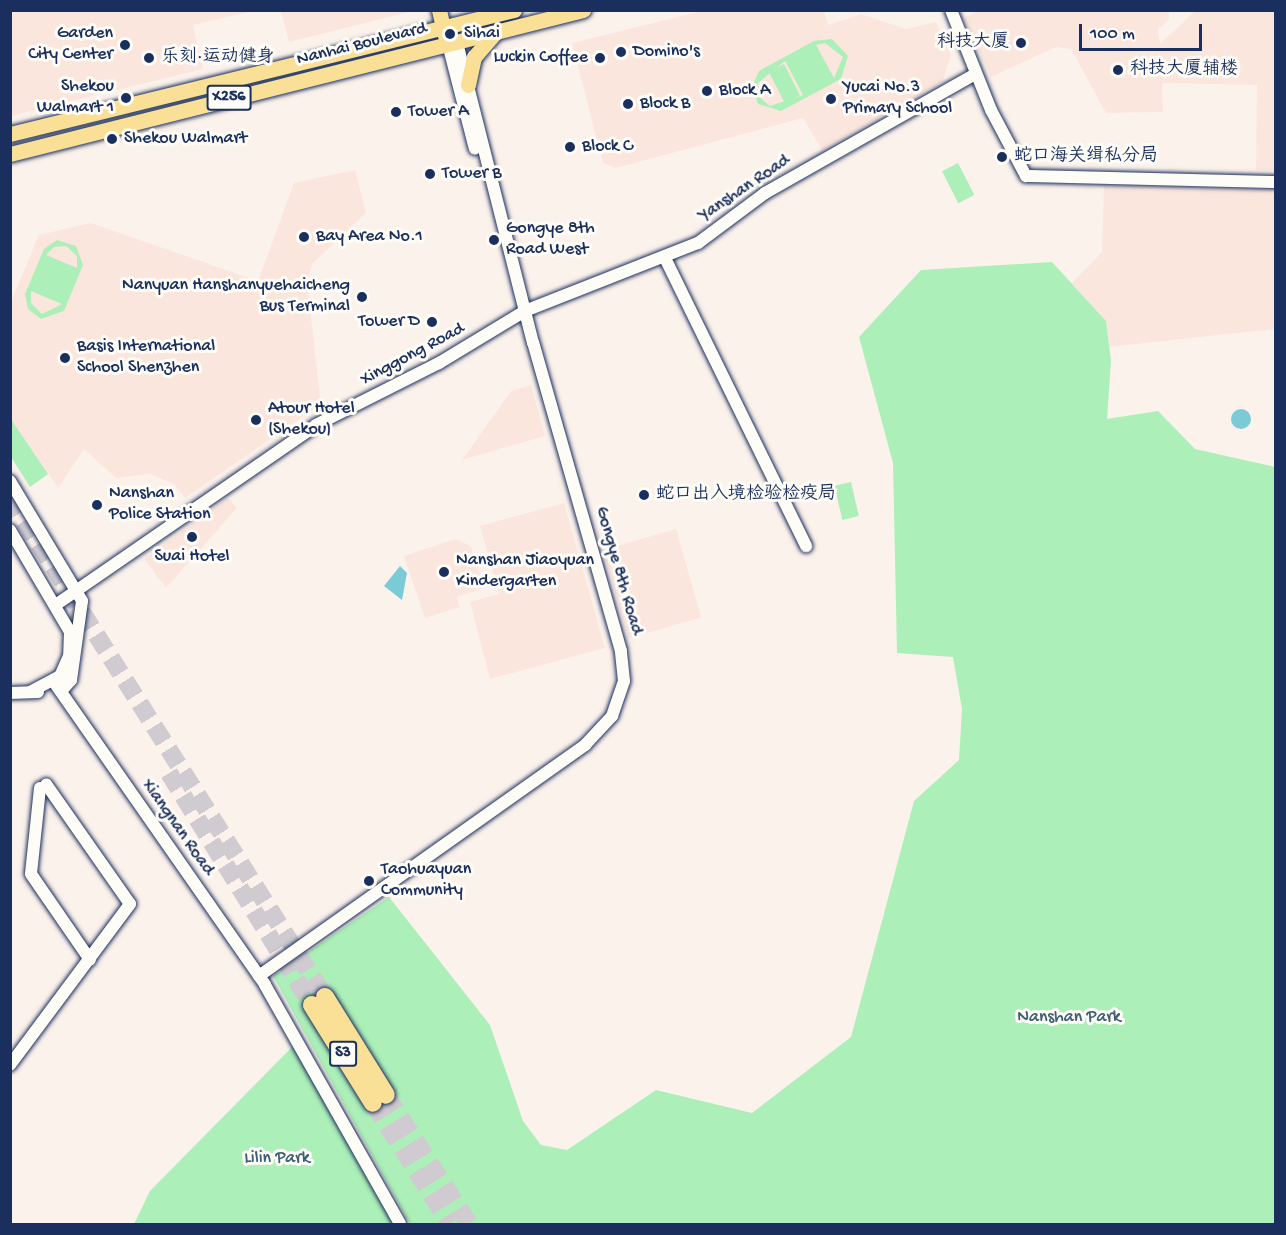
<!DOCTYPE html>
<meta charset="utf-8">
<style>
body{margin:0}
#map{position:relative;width:1286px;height:1235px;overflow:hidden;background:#fcf2ec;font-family:"Gochi Hand","LXGW WenKai TC",sans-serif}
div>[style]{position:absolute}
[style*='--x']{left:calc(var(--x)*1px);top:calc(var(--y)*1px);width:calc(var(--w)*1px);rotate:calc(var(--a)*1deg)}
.built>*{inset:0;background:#fbe6de;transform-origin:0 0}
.green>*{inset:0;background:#acefb8;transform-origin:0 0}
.water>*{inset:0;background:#7bcbd7}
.round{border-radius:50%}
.highway-tunnel>*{height:18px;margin-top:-9px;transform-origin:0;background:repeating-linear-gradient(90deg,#cfcbd0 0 18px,transparent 0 27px)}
.roads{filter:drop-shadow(0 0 2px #1b2f5e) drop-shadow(0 0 2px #1b2f5e)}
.minor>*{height:12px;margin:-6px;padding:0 6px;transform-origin:6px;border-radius:6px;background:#fdfcf7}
.major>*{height:15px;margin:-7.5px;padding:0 7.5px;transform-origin:7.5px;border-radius:7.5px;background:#f9e096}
.highway>*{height:18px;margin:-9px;padding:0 9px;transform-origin:9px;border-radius:9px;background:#f9e096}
.dots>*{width:16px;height:16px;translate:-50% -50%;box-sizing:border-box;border:3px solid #fdfcf7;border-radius:50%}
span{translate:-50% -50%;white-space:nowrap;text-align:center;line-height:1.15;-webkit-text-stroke:6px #fdfcf7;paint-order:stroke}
.shield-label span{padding:2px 4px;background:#fdfcf7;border:2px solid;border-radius:4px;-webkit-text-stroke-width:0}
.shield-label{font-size:16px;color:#1b2f5e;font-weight:700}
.poi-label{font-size:18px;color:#1b2f5e}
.left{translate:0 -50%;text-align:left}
.right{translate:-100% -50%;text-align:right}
.street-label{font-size:18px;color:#1b2f5e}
.park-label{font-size:18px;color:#3f5f74}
.frame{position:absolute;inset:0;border:12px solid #1b2f5e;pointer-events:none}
.scale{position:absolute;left:1079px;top:24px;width:123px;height:27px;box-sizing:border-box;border:3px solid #1b2f5e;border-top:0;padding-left:8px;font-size:18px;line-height:21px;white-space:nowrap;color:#1b2f5e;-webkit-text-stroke:4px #fdfcf7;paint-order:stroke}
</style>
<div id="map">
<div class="built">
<i style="clip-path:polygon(824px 10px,828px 25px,861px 14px,906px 29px,936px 22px,951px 55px,943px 81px,822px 150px,803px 118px,616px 168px,603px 163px,572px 43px,702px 11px)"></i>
<i style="clip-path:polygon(979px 10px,1169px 11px,1169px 19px,1158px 30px,1160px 44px,1195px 11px,1275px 11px,1275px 171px,1256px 170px,1257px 85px,1162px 83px,1163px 112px,1106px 113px,1071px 49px,1056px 47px,991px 77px,964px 18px)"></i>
<i style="clip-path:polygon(10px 11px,11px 10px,253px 11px,193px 25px,203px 69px,11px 116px)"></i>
<i style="clip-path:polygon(281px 11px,281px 10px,413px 11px,289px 42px)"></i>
<i style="clip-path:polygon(355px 170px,366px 213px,313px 263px,307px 282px,321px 404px,185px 498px,174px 484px,150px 474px,116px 478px,84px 449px,58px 488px,11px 419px,10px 304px,39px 235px,91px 223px,258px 281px,294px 183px)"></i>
<i style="clip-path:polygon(1104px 186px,1275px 189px,1275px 329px,1109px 347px,1106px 321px,1072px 283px,1102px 252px)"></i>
<i style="clip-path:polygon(531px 385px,545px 436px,462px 460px,511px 391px)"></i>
<i style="clip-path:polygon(228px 498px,237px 508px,166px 588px,144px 559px)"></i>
<i style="clip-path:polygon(564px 503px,605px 648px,490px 679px,470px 602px,499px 594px,480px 526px)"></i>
<i style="left:676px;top:529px;width:92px;height:76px;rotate:74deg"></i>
<i style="clip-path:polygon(456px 539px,471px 546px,484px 588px,457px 597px,460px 607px,425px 618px,404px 556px)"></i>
</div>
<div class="green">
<i style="clip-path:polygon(evenodd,832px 39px,848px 56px,841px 79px,781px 111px,758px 104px,752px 87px,759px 71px,814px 41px,832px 39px,825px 43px,843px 57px,834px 78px,816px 45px,825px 43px,832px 39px,785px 61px,803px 95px,770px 106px,759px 97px,758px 83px,785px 61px)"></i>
<i style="left:784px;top:64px;width:35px;height:17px;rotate:63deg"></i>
<i style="left:958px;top:163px;width:36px;height:18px;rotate:63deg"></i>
<i style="clip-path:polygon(evenodd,57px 240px,76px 246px,83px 265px,64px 311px,41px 319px,28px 309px,25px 294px,44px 249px,57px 240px,66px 246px,77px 256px,77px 268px,46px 255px,54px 247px,66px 246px,57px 240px,31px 291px,62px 304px,42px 314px,31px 303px,31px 291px)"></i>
<i style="clip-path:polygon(evenodd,1052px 262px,1106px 321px,1111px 361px,1107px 419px,1158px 411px,1195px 449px,1275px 467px,1275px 1224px,410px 1224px,273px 976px,389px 897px,490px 1025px,523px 1121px,541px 1145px,567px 1150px,656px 1090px,752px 1113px,851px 1037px,914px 801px,959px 760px,962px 709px,953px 657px,897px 653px,893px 463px,859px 337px,921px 270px,1052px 262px,330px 990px,396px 1094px,370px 1110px,330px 990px)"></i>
<i style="clip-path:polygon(11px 419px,48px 474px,30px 487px,11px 457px)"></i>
<i style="left:851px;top:482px;width:35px;height:17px;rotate:77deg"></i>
<i style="clip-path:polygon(293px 1046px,394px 1224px,134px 1224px,150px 1191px)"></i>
</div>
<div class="water">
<i class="round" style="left:1231px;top:409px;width:20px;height:20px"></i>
<i style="clip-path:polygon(400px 566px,407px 573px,402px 600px,384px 586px)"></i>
</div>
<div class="highway-tunnel">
<i style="--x:10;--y:498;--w:590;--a:57.74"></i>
<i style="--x:169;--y:773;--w:273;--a:58.4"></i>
<i style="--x:386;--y:1095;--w:153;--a:57.2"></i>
<i style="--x:373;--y:1103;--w:143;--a:57.5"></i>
</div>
<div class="roads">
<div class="minor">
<i style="--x:951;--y:10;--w:108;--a:68.2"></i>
<i style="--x:991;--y:110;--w:75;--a:62.1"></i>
<i style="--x:1026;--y:176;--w:250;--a:1.4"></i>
<i style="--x:448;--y:44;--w:108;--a:75.6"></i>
<i style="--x:665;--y:258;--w:321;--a:63.9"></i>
<i style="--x:10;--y:481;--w:140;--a:59"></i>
<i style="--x:82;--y:601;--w:80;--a:97.9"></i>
<i style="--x:71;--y:680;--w:15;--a:132"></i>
<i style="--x:10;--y:530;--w:118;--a:59.5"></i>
<i style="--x:70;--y:632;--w:24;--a:92"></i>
<i style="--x:69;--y:656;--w:22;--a:114"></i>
<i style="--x:60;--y:676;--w:34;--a:152"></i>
<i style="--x:57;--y:604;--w:315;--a:-34.6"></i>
<i style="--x:316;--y:425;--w:138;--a:-26.8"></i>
<i style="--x:439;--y:363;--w:100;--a:-31.2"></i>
<i style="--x:525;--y:311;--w:186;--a:-21.5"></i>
<i style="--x:698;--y:243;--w:84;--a:-36.7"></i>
<i style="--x:765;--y:193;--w:241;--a:-29.5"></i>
<i style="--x:54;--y:682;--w:369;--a:55.1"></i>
<i style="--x:265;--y:985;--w:274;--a:60.5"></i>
<i style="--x:10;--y:693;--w:28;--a:-2"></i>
<i style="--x:40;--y:788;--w:86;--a:96"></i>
<i style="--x:31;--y:874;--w:104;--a:55.5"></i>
<i style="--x:259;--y:976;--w:400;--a:-35.3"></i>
<i style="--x:585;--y:745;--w:40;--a:-47"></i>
<i style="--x:612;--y:716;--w:37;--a:-71"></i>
<i style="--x:624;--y:681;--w:30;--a:-96"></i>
<i style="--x:621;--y:651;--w:320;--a:-105.9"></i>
<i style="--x:533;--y:343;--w:310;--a:-104.2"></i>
<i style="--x:10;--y:1065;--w:201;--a:-53.3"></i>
<i style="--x:130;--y:904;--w:146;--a:-125"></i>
</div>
<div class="major">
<i style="--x:439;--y:10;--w:26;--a:77"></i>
<i style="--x:468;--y:85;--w:29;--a:-78"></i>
<i style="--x:474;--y:57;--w:30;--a:-49"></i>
<i style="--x:10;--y:134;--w:519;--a:-13.82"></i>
<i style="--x:10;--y:154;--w:591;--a:-14.11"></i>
</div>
<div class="highway">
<i style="--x:325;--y:997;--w:115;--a:58.1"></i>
<i style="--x:312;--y:1005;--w:115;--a:58.1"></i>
</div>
</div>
<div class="dots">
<i style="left:450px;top:34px;background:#1b2f5e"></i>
<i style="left:1021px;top:43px;background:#1b2f5e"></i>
<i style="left:125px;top:45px;background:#1b2f5e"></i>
<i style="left:621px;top:52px;background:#1b2f5e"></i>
<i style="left:149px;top:58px;background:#1b2f5e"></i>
<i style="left:600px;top:58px;background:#1b2f5e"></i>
<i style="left:1118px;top:70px;background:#1b2f5e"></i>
<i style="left:707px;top:91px;background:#1b2f5e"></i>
<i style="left:126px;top:98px;background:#1b2f5e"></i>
<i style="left:831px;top:99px;background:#1b2f5e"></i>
<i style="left:628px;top:104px;background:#1b2f5e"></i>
<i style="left:396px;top:112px;background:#1b2f5e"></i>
<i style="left:112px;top:139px;background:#1b2f5e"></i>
<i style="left:570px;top:147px;background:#1b2f5e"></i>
<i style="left:1002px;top:157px;background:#1b2f5e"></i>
<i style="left:430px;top:174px;background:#1b2f5e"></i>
<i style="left:304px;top:237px;background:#1b2f5e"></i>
<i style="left:494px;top:240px;background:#1b2f5e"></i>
<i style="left:362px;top:297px;background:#1b2f5e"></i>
<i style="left:432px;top:322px;background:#1b2f5e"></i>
<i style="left:65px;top:358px;background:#1b2f5e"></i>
<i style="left:256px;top:420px;background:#1b2f5e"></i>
<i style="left:644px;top:495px;background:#1b2f5e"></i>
<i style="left:97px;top:505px;background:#1b2f5e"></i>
<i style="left:192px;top:537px;background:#1b2f5e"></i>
<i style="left:444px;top:572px;background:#1b2f5e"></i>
<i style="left:369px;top:881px;background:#1b2f5e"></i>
</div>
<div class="shield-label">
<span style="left:229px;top:98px">X256</span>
<span style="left:343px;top:1054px">S3</span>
</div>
<div class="poi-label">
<span class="left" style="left:464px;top:34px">Sihai</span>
<span class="right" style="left:113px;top:45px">Garden<br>City Center</span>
<span class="right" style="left:1009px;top:43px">科技大厦</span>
<span class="left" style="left:633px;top:52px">Domino's</span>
<span class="left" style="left:161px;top:58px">乐刻·运动健身</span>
<span class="right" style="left:588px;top:58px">Luckin Coffee</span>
<span class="left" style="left:1130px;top:70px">科技大厦辅楼</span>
<span class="right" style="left:114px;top:98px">Shekou<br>Walmart 1</span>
<span class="left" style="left:843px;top:99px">Yucai No.3<br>Primary School</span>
<span class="left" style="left:719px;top:91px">Block A</span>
<span class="left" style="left:640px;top:104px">Block B</span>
<span class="left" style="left:408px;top:112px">Tower A</span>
<span class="left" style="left:124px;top:139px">Shekou Walmart</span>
<span class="left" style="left:582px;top:147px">Block C</span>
<span class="left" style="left:1014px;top:157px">蛇口海关缉私分局</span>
<span class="left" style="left:442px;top:174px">Tower B</span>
<span class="left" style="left:506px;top:240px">Gongye 8th<br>Road West</span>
<span class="left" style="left:316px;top:237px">Bay Area No.1</span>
<span class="right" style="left:350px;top:297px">Nanyuan Hanshanyuehaicheng<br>Bus Terminal</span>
<span class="right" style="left:420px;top:322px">Tower D</span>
<span class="left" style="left:77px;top:358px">Basis International<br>School Shenzhen</span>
<span class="left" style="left:268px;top:420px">Atour Hotel<br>(Shekou)</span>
<span class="left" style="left:109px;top:505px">Nanshan<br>Police Station</span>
<span class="left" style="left:656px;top:495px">蛇口出入境检验检疫局</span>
<span style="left:192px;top:557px">Suai Hotel</span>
<span class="left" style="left:456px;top:572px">Nanshan Jiaoyuan<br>Kindergarten</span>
<span class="left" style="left:381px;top:881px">Taohuayuan<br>Community</span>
</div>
<div class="street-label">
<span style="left:362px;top:45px;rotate:-14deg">Nanhai Boulevard</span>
<span style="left:745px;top:189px;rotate:-34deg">Yanshan Road</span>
<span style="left:413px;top:355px;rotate:-28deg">Xinggong Road</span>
<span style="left:618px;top:571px;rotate:74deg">Gongye 8th Road</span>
<span style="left:177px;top:828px;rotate:55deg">Xiangnan Road</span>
</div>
<div class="park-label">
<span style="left:1069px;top:1018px">Nanshan Park</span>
<span style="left:277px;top:1159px">Lilin Park</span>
</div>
<div class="frame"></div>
<div class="scale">100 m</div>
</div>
